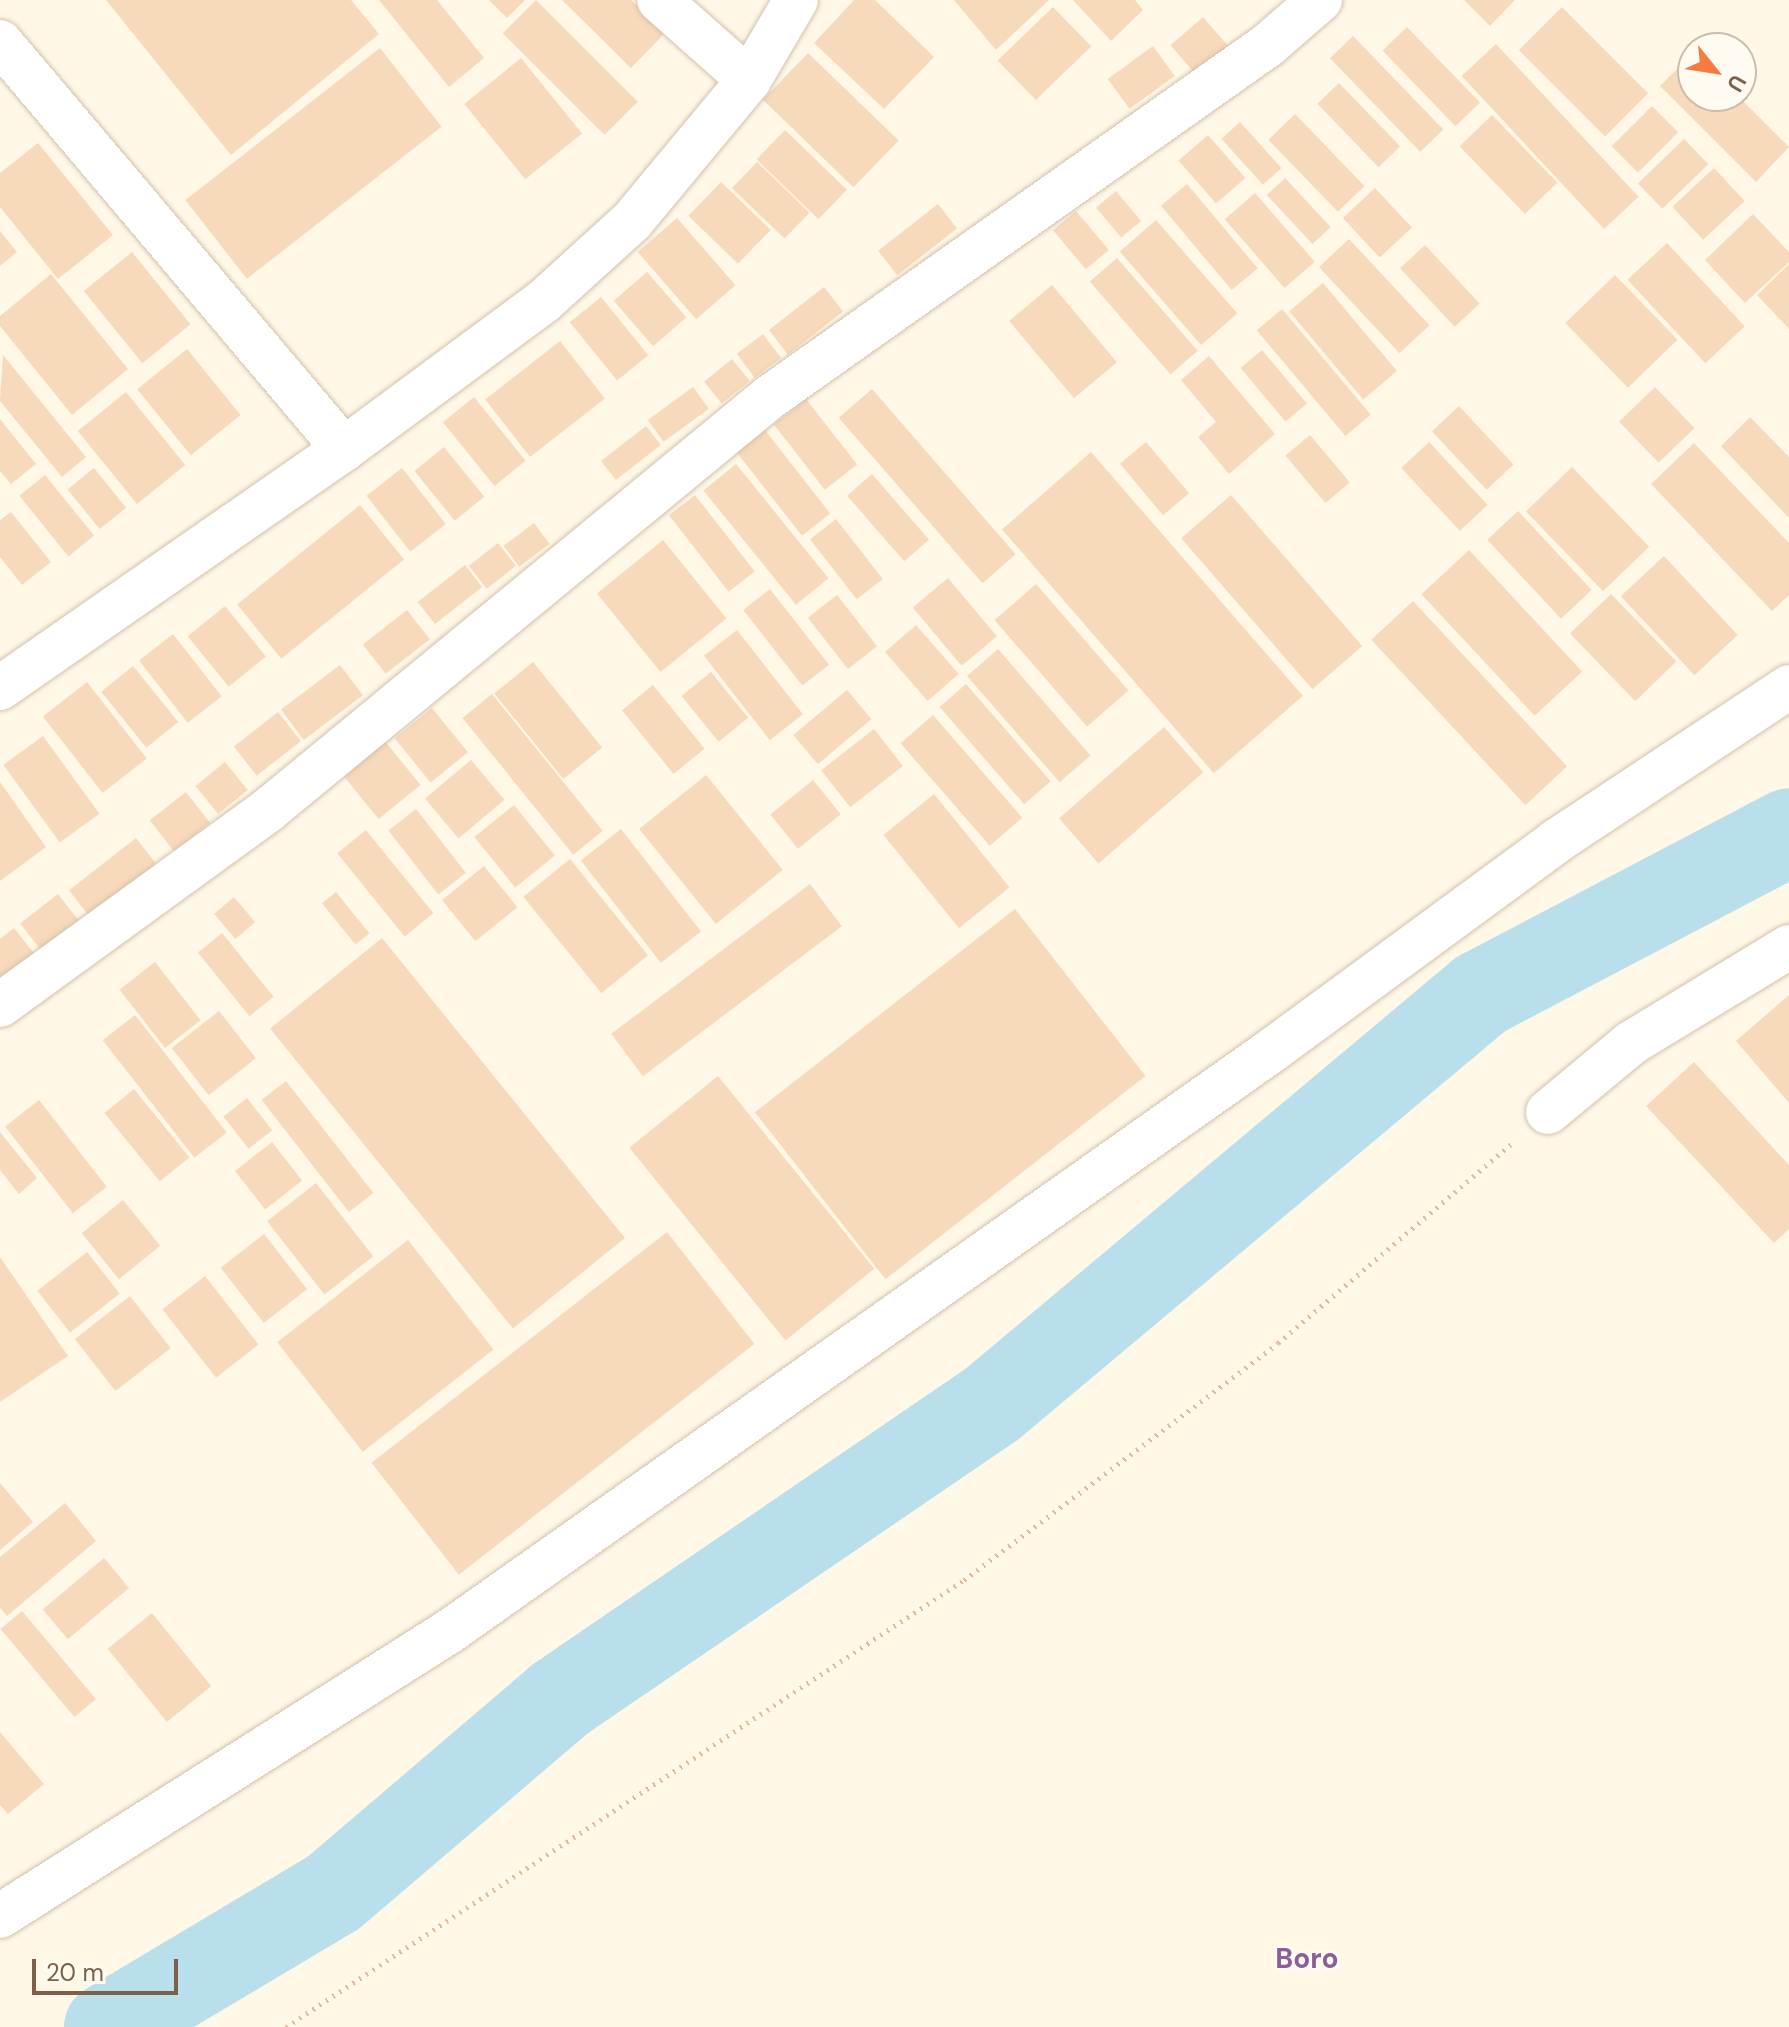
<!DOCTYPE html>
<style>
body{margin:0}
#map{position:relative;width:1789px;height:2027px;overflow:hidden;background:#fff8e7;font-family:"DM Sans",sans-serif}
div>[style]{position:absolute}
[style*='--x']{left:calc(var(--x)*1px);top:calc(var(--y)*1px);width:calc(var(--w)*1px);rotate:calc(var(--a)*1deg)}
.river>*{height:88px;margin:-44px;padding:0 44px;transform-origin:44px;border-radius:44px;background:#b8dfeb}
.building>*{inset:0;background:#f7d9bb;transform-origin:0 0}
.path>*{height:5px;margin-top:-2.5px;transform-origin:0;background:repeating-linear-gradient(90deg,#ddbd9d 0 2px,transparent 0 8px)}
.roads{filter:drop-shadow(0 0 2px #d3c1ab) drop-shadow(0 0 2px #d3c1ab)}
.street>*{height:44px;margin:-22px;padding:0 22px;transform-origin:22px;border-radius:22px;background:#fff}
.secondary>*{height:44px;margin:-22px;padding:0 22px;transform-origin:22px;border-radius:22px;background:#fff}
span{translate:-50% -50%;white-space:nowrap;text-align:center;line-height:1.15;-webkit-text-stroke:6px #fffbf0;paint-order:stroke}
.quarter-label{font-size:28px;color:#8c5f99;font-weight:700}
.north{position:absolute;left:1677px;top:32px;width:80px;height:80px;box-sizing:border-box;background:#fffbf0;border:2px solid #cbbdac;border-radius:50%;rotate:120deg;font-size:22px;font-weight:700;line-height:32px;text-align:center;color:#7c6047}
.north::after{content:'';display:block;margin:auto;width:28px;height:36px;background:#f67b3f;clip-path:polygon(50% 0,100% 100%,50% 72%,0 100%)}
.scale{position:absolute;left:32px;top:1959px;width:146px;height:36px;box-sizing:border-box;border:4px solid #7c6047;border-top:0;padding-left:10px;font-size:24px;line-height:28px;white-space:nowrap;color:#7c6047;-webkit-text-stroke:6px #fffbf0;paint-order:stroke}
</style>
<div id="map">
<div class="river">
<i style="--x:108;--y:2027;--w:262;--a:-30.8"></i>
<i style="--x:333;--y:1893;--w:299;--a:-40.5"></i>
<i style="--x:560;--y:1699;--w:523;--a:-34.33"></i>
<i style="--x:992;--y:1404;--w:638;--a:-39.98"></i>
<i style="--x:1481;--y:994;--w:348;--a:-27.7"></i>
</div>
<div class="building">
<i style="clip-path:polygon(106px 0,351px 0,379px 34px,231px 155px)"></i>
<i style="clip-path:polygon(379px 0,437px 0,484px 58px,449px 87px)"></i>
<i style="clip-path:polygon(489px 0,525px 0,507px 18px)"></i>
<i style="left:536px;top:0;width:144px;height:47px;rotate:45deg"></i>
<i style="clip-path:polygon(562px 0,631px 0,665px 33px,631px 68px)"></i>
<i style="clip-path:polygon(854px 0,875px 0,934px 57px,884px 109px,814px 43px)"></i>
<i style="clip-path:polygon(954px 0,1049px 0,996px 50px)"></i>
<i style="clip-path:polygon(1073px 0,1135px 0,1143px 10px,1111px 41px)"></i>
<i style="clip-path:polygon(1464px 0,1515px 0,1490px 26px)"></i>
<i style="left:1053px;top:7px;width:55px;height:77px;rotate:46deg"></i>
<i style="left:1562px;top:7px;width:122px;height:61px;rotate:45deg"></i>
<i style="left:1203px;top:17px;width:38px;height:43px;rotate:49deg"></i>
<i style="left:1407px;top:27px;width:105px;height:34px;rotate:46deg"></i>
<i style="left:1353px;top:36px;width:130px;height:32px;rotate:46deg"></i>
<i style="left:1496px;top:44px;width:209px;height:47px;rotate:47deg"></i>
<i style="left:1153px;top:46px;width:37px;height:56px;rotate:54deg"></i>
<i style="left:380px;top:48px;width:100px;height:247px;rotate:52deg"></i>
<i style="left:808px;top:53px;width:126px;height:65px;rotate:44deg"></i>
<i style="clip-path:polygon(1693px 53px,1693px 96px,1738px 96px,1789px 147px,1756px 182px,1660px 86px)"></i>
<i style="left:521px;top:58px;width:97px;height:73px;rotate:51deg"></i>
<i style="left:1339px;top:83px;width:88px;height:30px;rotate:46deg"></i>
<i style="left:1652px;top:106px;width:37px;height:57px;rotate:45deg"></i>
<i style="left:1295px;top:114px;width:100px;height:37px;rotate:46deg"></i>
<i style="left:1492px;top:115px;width:94px;height:45px;rotate:46deg"></i>
<i style="left:1240px;top:122px;width:62px;height:25px;rotate:48deg"></i>
<i style="left:785px;top:130px;width:86px;height:41px;rotate:44deg"></i>
<i style="left:1208px;top:135px;width:57px;height:39px;rotate:49deg"></i>
<i style="left:1684px;top:139px;width:35px;height:64px;rotate:46deg"></i>
<i style="clip-path:polygon(38px 143px,113px 235px,58px 279px,0 207px,0 173px)"></i>
<i style="left:757px;top:162px;width:73px;height:36px;rotate:44deg"></i>
<i style="left:1714px;top:168px;width:45px;height:57px;rotate:47deg"></i>
<i style="left:1285px;top:178px;width:67px;height:25px;rotate:47deg"></i>
<i style="left:721px;top:182px;width:69px;height:47px;rotate:44deg"></i>
<i style="left:1187px;top:184px;width:110px;height:34px;rotate:50deg"></i>
<i style="left:1375px;top:188px;width:54px;height:44px;rotate:47deg"></i>
<i style="left:1116px;top:191px;width:39px;height:26px;rotate:50deg"></i>
<i style="left:1255px;top:193px;width:91px;height:40px;rotate:49deg"></i>
<i style="left:938px;top:204px;width:31px;height:76px;rotate:52deg"></i>
<i style="left:1076px;top:211px;width:51px;height:30px;rotate:50deg"></i>
<i style="clip-path:polygon(1753px 214px,1789px 252px,1789px 262px,1745px 303px,1705px 260px)"></i>
<i style="left:677px;top:218px;width:89px;height:52px;rotate:49deg"></i>
<i style="left:1156px;top:220px;width:124px;height:48px;rotate:49deg"></i>
<i style="clip-path:polygon(0 231px,17px 252px,0 266px)"></i>
<i style="left:1349px;top:239px;width:118px;height:41px;rotate:47deg"></i>
<i style="left:1667px;top:243px;width:114px;height:54px;rotate:47deg"></i>
<i style="left:1425px;top:245px;width:80px;height:34px;rotate:47deg"></i>
<i style="left:132px;top:252px;width:93px;height:62px;rotate:51deg"></i>
<i style="left:1117px;top:258px;width:123px;height:36px;rotate:49deg"></i>
<i style="clip-path:polygon(1789px 264px,1789px 329px,1757px 295px)"></i>
<i style="left:647px;top:272px;width:60px;height:44px;rotate:49deg"></i>
<i style="clip-path:polygon(51px 274px,128px 369px,72px 415px,0 326px,0 316px)"></i>
<i style="left:1615px;top:275px;width:90px;height:69px;rotate:46deg"></i>
<i style="left:1323px;top:283px;width:115px;height:44px;rotate:50deg"></i>
<i style="left:1052px;top:285px;width:101px;height:56px;rotate:50deg"></i>
<i style="left:824px;top:287px;width:31px;height:70px;rotate:52deg"></i>
<i style="left:601px;top:297px;width:75px;height:40px;rotate:51deg"></i>
<i style="left:1282px;top:309px;width:138px;height:33px;rotate:50deg"></i>
<i style="left:763px;top:334px;width:30px;height:33px;rotate:53deg"></i>
<i style="left:560px;top:341px;width:73px;height:95px;rotate:52deg"></i>
<i style="left:187px;top:349px;width:85px;height:64px;rotate:51deg"></i>
<i style="left:1262px;top:350px;width:70px;height:28px;rotate:50deg"></i>
<i style="clip-path:polygon(3px 355px,86px 457px,62px 477px,0 401px)"></i>
<i style="clip-path:polygon(1209px 356px,1275px 434px,1229px 474px,1198px 437px,1216px 422px,1181px 380px)"></i>
<i style="left:732px;top:359px;width:28px;height:36px;rotate:51deg"></i>
<i style="left:693px;top:387px;width:27px;height:56px;rotate:54deg"></i>
<i style="left:1655px;top:387px;width:57px;height:50px;rotate:46deg"></i>
<i style="left:872px;top:389px;width:219px;height:44px;rotate:49deg"></i>
<i style="left:126px;top:392px;width:94px;height:62px;rotate:51deg"></i>
<i style="left:474px;top:397px;width:82px;height:40px;rotate:51deg"></i>
<i style="left:806px;top:399px;width:83px;height:41px;rotate:52deg"></i>
<i style="left:1459px;top:406px;width:80px;height:37px;rotate:47deg"></i>
<i style="clip-path:polygon(1750px 417px,1789px 457px,1789px 518px,1721px 446px)"></i>
<i style="clip-path:polygon(0 419px,36px 464px,11px 484px,0 471px)"></i>
<i style="left:646px;top:426px;width:24px;height:57px;rotate:52deg"></i>
<i style="left:765px;top:430px;width:106px;height:36px;rotate:52deg"></i>
<i style="left:1310px;top:435px;width:62px;height:32px;rotate:50deg"></i>
<i style="left:1146px;top:442px;width:67px;height:34px;rotate:50deg"></i>
<i style="left:1429px;top:442px;width:86px;height:38px;rotate:47deg"></i>
<i style="clip-path:polygon(1694px 443px,1789px 543px,1789px 595px,1772px 611px,1651px 484px)"></i>
<i style="left:444px;top:447px;width:64px;height:38px;rotate:51deg"></i>
<i style="left:1091px;top:452px;width:323px;height:118px;rotate:49deg"></i>
<i style="left:736px;top:464px;width:147px;height:42px;rotate:51deg"></i>
<i style="left:1572px;top:467px;width:111px;height:64px;rotate:46deg"></i>
<i style="left:94px;top:468px;width:51px;height:34px;rotate:51deg"></i>
<i style="left:402px;top:468px;width:71px;height:45px;rotate:52deg"></i>
<i style="left:872px;top:474px;width:87px;height:33px;rotate:49deg"></i>
<i style="left:45px;top:475px;width:78px;height:33px;rotate:51deg"></i>
<i style="left:695px;top:495px;width:97px;height:33px;rotate:52deg"></i>
<i style="left:1231px;top:495px;width:200px;height:66px;rotate:49deg"></i>
<i style="left:360px;top:505px;width:70px;height:158px;rotate:51deg"></i>
<i style="left:1518px;top:511px;width:108px;height:42px;rotate:47deg"></i>
<i style="clip-path:polygon(11px 512px,51px 562px,22px 585px,0 557px,0 520px)"></i>
<i style="left:836px;top:519px;width:76px;height:33px;rotate:52deg"></i>
<i style="left:534px;top:523px;width:26px;height:38px;rotate:53deg"></i>
<i style="left:663px;top:540px;width:101px;height:85px;rotate:51deg"></i>
<i style="left:498px;top:543px;width:29px;height:37px;rotate:52deg"></i>
<i style="left:1469px;top:550px;width:166px;height:65px;rotate:47deg"></i>
<i style="left:1664px;top:556px;width:108px;height:59px;rotate:47deg"></i>
<i style="left:465px;top:565px;width:28px;height:60px;rotate:52deg"></i>
<i style="left:948px;top:578px;width:76px;height:46px;rotate:50deg"></i>
<i style="left:1036px;top:584px;width:141px;height:55px;rotate:49deg"></i>
<i style="left:770px;top:589px;width:96px;height:34px;rotate:52deg"></i>
<i style="left:1611px;top:594px;width:94px;height:57px;rotate:46deg"></i>
<i style="left:837px;top:595px;width:65px;height:37px;rotate:52deg"></i>
<i style="left:1413px;top:601px;width:226px;height:57px;rotate:47deg"></i>
<i style="left:225px;top:606px;width:65px;height:48px;rotate:51deg"></i>
<i style="left:407px;top:610px;width:37px;height:56px;rotate:52deg"></i>
<i style="left:916px;top:625px;width:65px;height:41px;rotate:49deg"></i>
<i style="left:737px;top:630px;width:107px;height:42px;rotate:52deg"></i>
<i style="left:173px;top:634px;width:79px;height:43px;rotate:52deg"></i>
<i style="left:998px;top:649px;width:141px;height:41px;rotate:49deg"></i>
<i style="left:533px;top:662px;width:110px;height:50px;rotate:51deg"></i>
<i style="left:340px;top:665px;width:38px;height:74px;rotate:53deg"></i>
<i style="left:133px;top:666px;width:72px;height:41px;rotate:51deg"></i>
<i style="left:711px;top:672px;width:59px;height:38px;rotate:51deg"></i>
<i style="left:87px;top:682px;width:97px;height:56px;rotate:52deg"></i>
<i style="left:966px;top:684px;width:129px;height:35px;rotate:49deg"></i>
<i style="left:653px;top:685px;width:82px;height:40px;rotate:51deg"></i>
<i style="left:847px;top:690px;width:38px;height:70px;rotate:50deg"></i>
<i style="left:492px;top:694px;width:176px;height:38px;rotate:51deg"></i>
<i style="left:432px;top:708px;width:57px;height:48px;rotate:51deg"></i>
<i style="left:278px;top:712px;width:37px;height:56px;rotate:52deg"></i>
<i style="left:933px;top:715px;width:136px;height:43px;rotate:49deg"></i>
<i style="left:1164px;top:727px;width:60px;height:139px;rotate:49deg"></i>
<i style="left:874px;top:729px;width:47px;height:67px;rotate:52deg"></i>
<i style="left:43px;top:736px;width:96px;height:49px;rotate:54deg"></i>
<i style="left:384px;top:740px;width:58px;height:54px;rotate:51deg"></i>
<i style="left:471px;top:760px;width:52px;height:60px;rotate:50deg"></i>
<i style="left:225px;top:762px;width:36px;height:38px;rotate:51deg"></i>
<i style="left:706px;top:775px;width:122px;height:86px;rotate:51deg"></i>
<i style="left:813px;top:780px;width:44px;height:55px;rotate:51deg"></i>
<i style="clip-path:polygon(0 782px,46px 847px,0 881px)"></i>
<i style="left:186px;top:792px;width:39px;height:46px;rotate:52deg"></i>
<i style="left:934px;top:794px;width:120px;height:65px;rotate:51deg"></i>
<i style="left:514px;top:805px;width:65px;height:51px;rotate:51deg"></i>
<i style="left:416px;top:809px;width:81px;height:35px;rotate:52deg"></i>
<i style="left:621px;top:829px;width:130px;height:51px;rotate:52deg"></i>
<i style="left:366px;top:830px;width:107px;height:37px;rotate:51deg"></i>
<i style="left:136px;top:838px;width:41px;height:85px;rotate:52deg"></i>
<i style="left:570px;top:859px;width:124px;height:60px;rotate:51deg"></i>
<i style="left:484px;top:866px;width:53px;height:54px;rotate:51deg"></i>
<i style="left:810px;top:884px;width:53px;height:249px;rotate:53deg"></i>
<i style="left:336px;top:892px;width:53px;height:18px;rotate:51deg"></i>
<i style="left:58px;top:894px;width:34px;height:48px;rotate:52deg"></i>
<i style="left:234px;top:897px;width:33px;height:26px;rotate:50deg"></i>
<i style="left:1015px;top:909px;width:212px;height:330px;rotate:52deg"></i>
<i style="clip-path:polygon(14px 928px,36px 956px,0 984px,0 939px)"></i>
<i style="left:222px;top:933px;width:82px;height:31px;rotate:51deg"></i>
<i style="left:382px;top:938px;width:386px;height:144px;rotate:51deg"></i>
<i style="left:155px;top:962px;width:74px;height:45px;rotate:52deg"></i>
<i style="clip-path:polygon(1789px 995px,1789px 1103px,1736px 1041px)"></i>
<i style="left:219px;top:1011px;width:60px;height:60px;rotate:52deg"></i>
<i style="left:135px;top:1015px;width:149px;height:41px;rotate:52deg"></i>
<i style="clip-path:polygon(1694px 1062px,1789px 1165px,1789px 1229px,1774px 1243px,1646px 1106px)"></i>
<i style="left:718px;top:1076px;width:248px;height:114px;rotate:51deg"></i>
<i style="left:286px;top:1081px;width:142px;height:31px;rotate:52deg"></i>
<i style="left:134px;top:1089px;width:88px;height:38px;rotate:51deg"></i>
<i style="left:247px;top:1098px;width:41px;height:30px;rotate:52deg"></i>
<i style="left:39px;top:1100px;width:110px;height:43px;rotate:52deg"></i>
<i style="clip-path:polygon(0 1132px,37px 1178px,19px 1194px,0 1170px)"></i>
<i style="left:272px;top:1142px;width:49px;height:47px;rotate:52deg"></i>
<i style="left:316px;top:1183px;width:93px;height:62px;rotate:52deg"></i>
<i style="left:123px;top:1200px;width:59px;height:53px;rotate:51deg"></i>
<i style="left:667px;top:1232px;width:142px;height:375px;rotate:52deg"></i>
<i style="left:264px;top:1234px;width:70px;height:55px;rotate:52deg"></i>
<i style="left:408px;top:1240px;width:139px;height:166px;rotate:52deg"></i>
<i style="left:87px;top:1252px;width:53px;height:63px;rotate:52deg"></i>
<i style="clip-path:polygon(0 1257px,68px 1356px,0 1402px)"></i>
<i style="left:205px;top:1276px;width:87px;height:54px;rotate:52deg"></i>
<i style="left:130px;top:1296px;width:66px;height:70px;rotate:52deg"></i>
<i style="clip-path:polygon(0 1483px,33px 1522px,0 1550px)"></i>
<i style="clip-path:polygon(65px 1503px,96px 1541px,7px 1616px,0 1608px,0 1557px)"></i>
<i style="left:104px;top:1558px;width:39px;height:80px;rotate:50deg"></i>
<i style="left:22px;top:1611px;width:115px;height:28px;rotate:50deg"></i>
<i style="left:152px;top:1613px;width:94px;height:57px;rotate:51deg"></i>
<i style="clip-path:polygon(0 1732px,44px 1784px,8px 1814px,0 1805px)"></i>
</div>
<div class="path">
<i style="--x:286;--y:2027;--w:812;--a:-33.4"></i>
<i style="--x:964;--y:1580;--w:393;--a:-37"></i>
<i style="--x:1278;--y:1343;--w:309;--a:-40.5"></i>
</div>
<div class="roads">
<div class="street">
<i style="--x:659;--y:0;--w:120;--a:41.6"></i>
<i style="--x:0;--y:42;--w:533;--a:49.8"></i>
<i style="--x:0;--y:1005;--w:330;--a:-36"></i>
<i style="--x:267;--y:811;--w:651;--a:-39.46"></i>
<i style="--x:770;--y:397;--w:610;--a:-35.25"></i>
<i style="--x:1268;--y:45;--w:69;--a:-40.9"></i>
<i style="--x:1548;--y:1112;--w:108;--a:-39.7"></i>
<i style="--x:1631;--y:1043;--w:185;--a:-31.3"></i>
<i style="--x:0;--y:1916;--w:533;--a:-32.35"></i>
<i style="--x:450;--y:1631;--w:1005;--a:-35.24"></i>
<i style="--x:1271;--y:1051;--w:353;--a:-36.3"></i>
<i style="--x:1555;--y:842;--w:281;--a:-33.5"></i>
</div>
<div class="secondary">
<i style="--x:0;--y:688;--w:419;--a:-34.8"></i>
<i style="--x:344;--y:449;--w:249;--a:-36.5"></i>
<i style="--x:544;--y:301;--w:119;--a:-42.3"></i>
<i style="--x:632;--y:221;--w:183;--a:-50.3"></i>
<i style="--x:749;--y:80;--w:93;--a:-59.6"></i>
</div>
</div>
<div class="quarter-label">
<span style="left:1307px;top:1959px">Boro</span>
</div>
<div class="north">U</div>
<div class="scale">20 m</div>
</div>
